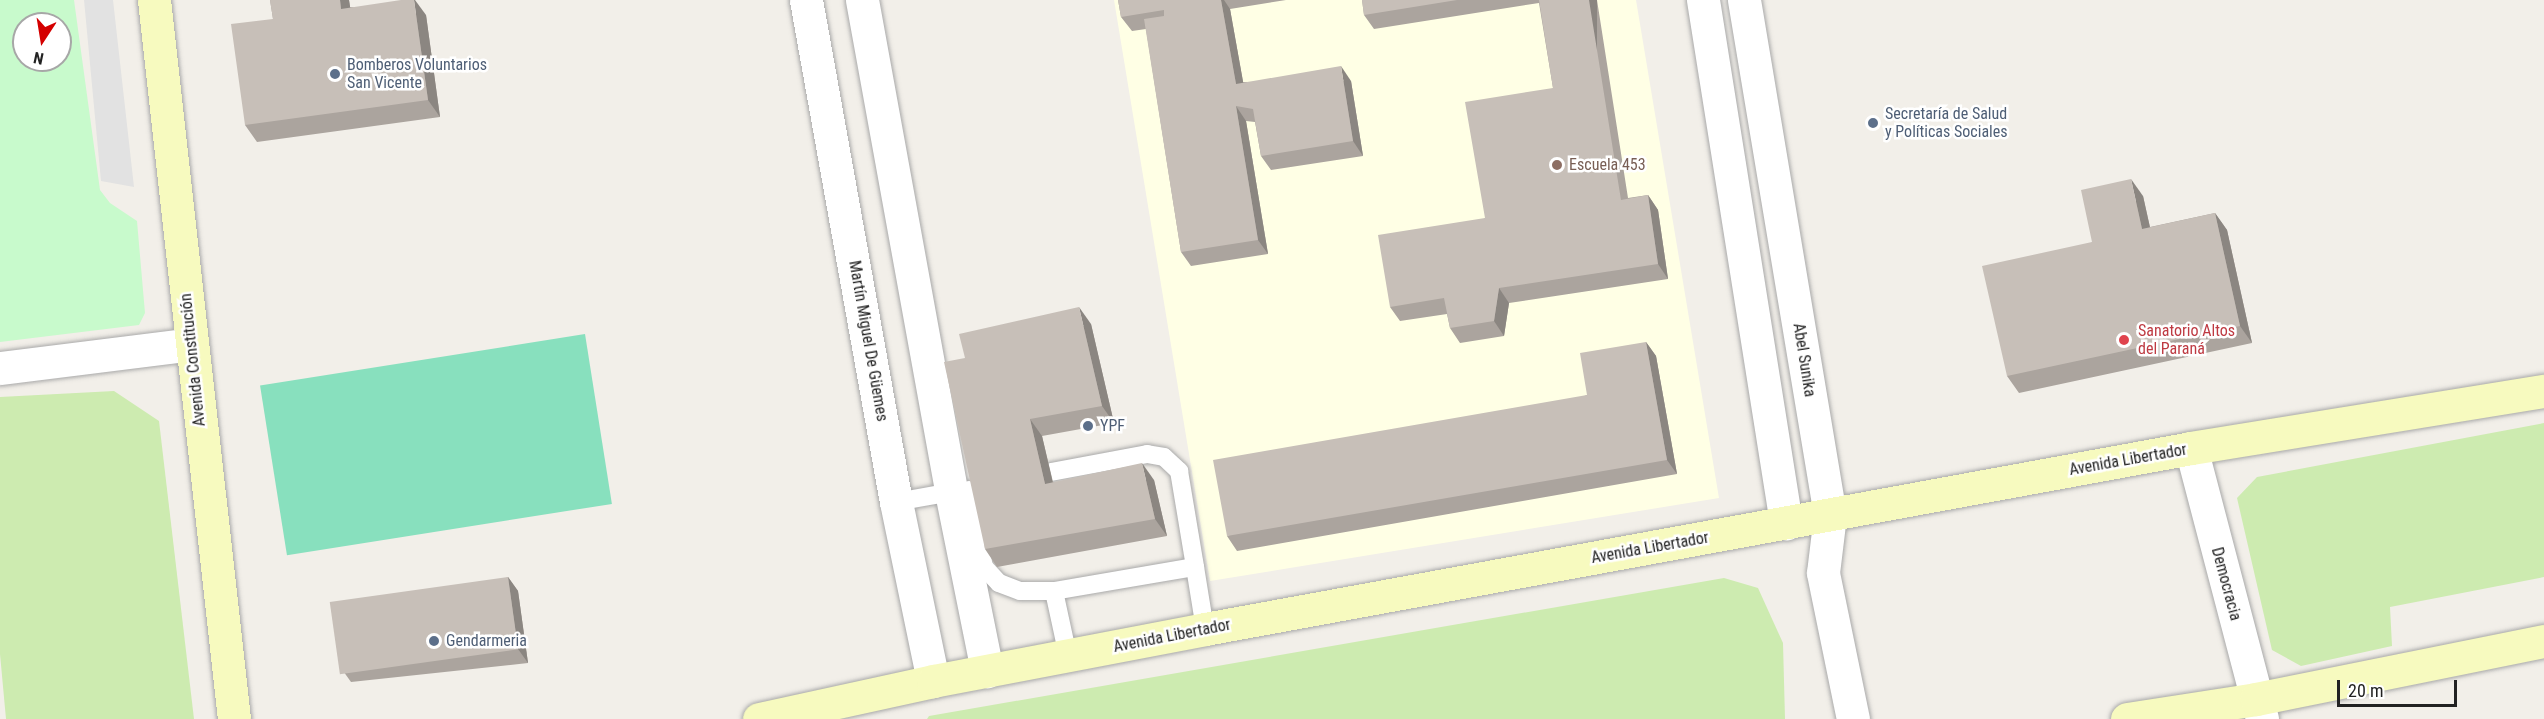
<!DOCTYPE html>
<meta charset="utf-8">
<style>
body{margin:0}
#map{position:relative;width:2544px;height:719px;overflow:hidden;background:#f2efe9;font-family:"Roboto Condensed",sans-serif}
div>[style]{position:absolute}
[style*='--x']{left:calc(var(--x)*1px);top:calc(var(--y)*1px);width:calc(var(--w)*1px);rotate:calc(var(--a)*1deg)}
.education>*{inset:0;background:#ffffe5}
.grass>*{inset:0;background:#cdebb0}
.park>*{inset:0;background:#c8facc}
.pitch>*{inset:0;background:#88e0be;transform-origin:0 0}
.parking>*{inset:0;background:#e2e2e2}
.roads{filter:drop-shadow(0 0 2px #a9a9a9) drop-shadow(0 0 2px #a9a9a9)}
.service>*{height:18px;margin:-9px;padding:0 9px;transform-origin:9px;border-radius:9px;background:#fff}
.minor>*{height:33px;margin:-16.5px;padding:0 16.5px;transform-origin:16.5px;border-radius:16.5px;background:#fff}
.secondary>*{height:33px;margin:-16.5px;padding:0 16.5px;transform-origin:16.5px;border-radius:16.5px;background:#f7fabf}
.wall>*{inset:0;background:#aba49e}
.shaded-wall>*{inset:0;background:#8b8681;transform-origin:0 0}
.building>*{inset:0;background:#c7bfb8;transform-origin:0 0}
.dots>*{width:16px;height:16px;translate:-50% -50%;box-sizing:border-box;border:3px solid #fff;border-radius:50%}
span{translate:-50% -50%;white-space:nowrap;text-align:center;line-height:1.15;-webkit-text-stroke:5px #fff;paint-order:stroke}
.service-label{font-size:16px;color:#4e5e75}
.left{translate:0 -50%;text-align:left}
.education-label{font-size:16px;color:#785e54}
.health-label{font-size:16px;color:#be3a42}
.street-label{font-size:16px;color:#222}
.north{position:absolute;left:12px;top:12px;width:60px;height:60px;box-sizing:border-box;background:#fff;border:2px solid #a7a7a7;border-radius:50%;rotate:192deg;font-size:16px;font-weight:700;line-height:24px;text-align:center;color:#222}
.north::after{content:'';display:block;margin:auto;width:21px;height:27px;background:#d40000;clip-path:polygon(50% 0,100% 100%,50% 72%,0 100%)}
.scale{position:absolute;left:2337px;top:680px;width:120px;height:27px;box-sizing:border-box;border:3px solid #222;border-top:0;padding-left:8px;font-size:18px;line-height:21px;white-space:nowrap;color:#222;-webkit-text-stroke:4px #fff;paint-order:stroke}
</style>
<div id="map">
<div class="education">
<i style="clip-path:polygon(1114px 0,1636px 0,1719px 498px,1210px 581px)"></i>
</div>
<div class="grass">
<i style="clip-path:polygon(114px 391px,159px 421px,194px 719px,6px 719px,0 654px,0 397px)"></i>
<i style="clip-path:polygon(2544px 423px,2544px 577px,2390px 607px,2392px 646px,2301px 666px,2272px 650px,2237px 498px,2257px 477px)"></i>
<i style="clip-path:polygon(1724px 578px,1758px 588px,1783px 643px,1785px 719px,927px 719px,929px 716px)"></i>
</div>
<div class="park">
<i style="clip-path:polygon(evenodd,0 0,74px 0,100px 190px,110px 203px,137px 221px,145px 313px,139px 325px,0 342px,0 0,24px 24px,60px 24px,60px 60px,24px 60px,24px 24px)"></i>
</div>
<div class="pitch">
<i style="left:585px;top:334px;width:172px;height:329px;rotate:81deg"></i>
</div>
<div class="parking">
<i style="clip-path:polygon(84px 0,113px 0,134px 187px,101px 181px)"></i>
</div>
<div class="roads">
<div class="service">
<i style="--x:1051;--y:472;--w:98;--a:-10.6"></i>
<i style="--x:1147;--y:454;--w:17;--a:10"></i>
<i style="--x:1164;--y:457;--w:21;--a:43"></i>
<i style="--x:1179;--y:471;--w:97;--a:80.5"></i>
<i style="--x:969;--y:490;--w:78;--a:79"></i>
<i style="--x:984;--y:567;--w:22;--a:47"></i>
<i style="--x:999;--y:583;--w:22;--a:21"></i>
<i style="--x:1020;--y:591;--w:34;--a:0"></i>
<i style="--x:896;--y:502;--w:63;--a:-10.1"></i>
<i style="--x:1068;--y:656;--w:66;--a:-102.2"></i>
<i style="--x:1054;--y:591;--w:143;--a:-9.7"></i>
<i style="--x:1195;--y:567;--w:63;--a:80.8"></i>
</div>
<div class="minor">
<i style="--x:806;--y:0;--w:510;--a:79.84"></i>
<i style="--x:896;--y:502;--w:183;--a:78.3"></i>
<i style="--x:862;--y:0;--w:500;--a:79.7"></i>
<i style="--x:951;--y:492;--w:183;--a:78.6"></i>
<i style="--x:1703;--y:0;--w:530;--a:80.98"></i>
<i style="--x:1744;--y:0;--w:522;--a:80.52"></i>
<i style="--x:1830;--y:515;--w:58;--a:96.9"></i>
<i style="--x:1823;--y:573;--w:149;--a:78.4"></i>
<i style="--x:0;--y:368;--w:193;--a:-7.1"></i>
<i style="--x:2191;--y:448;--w:280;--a:75.3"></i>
</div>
<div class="secondary">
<i style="--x:154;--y:0;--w:723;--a:83.65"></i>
<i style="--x:759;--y:719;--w:178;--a:-12.3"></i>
<i style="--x:933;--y:681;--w:277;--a:-10.8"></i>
<i style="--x:1205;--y:629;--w:1002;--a:-10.4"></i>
<i style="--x:2191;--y:448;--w:358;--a:-9.2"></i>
<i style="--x:2127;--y:719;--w:131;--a:-8.8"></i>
<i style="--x:2256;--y:699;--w:294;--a:-11.4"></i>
</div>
</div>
<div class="wall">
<i style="clip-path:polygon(270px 0,349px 0,350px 7px,426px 15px,440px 117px,257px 142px,245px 125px,273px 19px)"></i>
<i style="clip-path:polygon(1118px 0,1286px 0,1230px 9px,1243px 82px,1351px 81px,1363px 156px,1271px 170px,1261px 156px,1255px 122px,1246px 121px,1268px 254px,1191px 266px,1181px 252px,1146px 29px,1132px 31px,1121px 17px)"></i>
<i style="clip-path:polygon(1362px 0,1597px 0,1628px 198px,1648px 195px,1658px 210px,1668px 279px,1509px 303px,1504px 336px,1460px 343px,1450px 328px,1447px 314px,1400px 321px,1390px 307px,1485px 218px,1553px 88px,1539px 3px,1374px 29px,1364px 15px)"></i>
<i style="clip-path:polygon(2143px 196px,2150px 227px,2215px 213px,2227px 230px,2252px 343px,2019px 393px,2007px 376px,2092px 242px)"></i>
<i style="clip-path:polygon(1091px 324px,1114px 423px,1042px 436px,1053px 482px,1154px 480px,1167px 536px,997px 567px,985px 549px,965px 358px)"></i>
<i style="clip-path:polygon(1646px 342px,1656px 356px,1677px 474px,1237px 551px,1227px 536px,1587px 395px)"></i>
<i style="clip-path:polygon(508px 577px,518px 591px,528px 663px,351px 682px,341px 668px)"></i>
</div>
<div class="shaded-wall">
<i style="clip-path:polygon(340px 0,349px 0,353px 26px,341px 9px)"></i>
<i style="clip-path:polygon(414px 0,415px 0,426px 15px,440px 117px,428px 100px)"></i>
<i style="clip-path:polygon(1221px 0,1224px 0,1230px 9px,1246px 98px,1236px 84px)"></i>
<i style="left:1589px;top:0;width:8px;height:203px"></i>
<i style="clip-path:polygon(1341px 66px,1351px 81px,1363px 156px,1353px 141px)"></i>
<i style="clip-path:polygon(1236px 106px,1246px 121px,1268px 254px,1258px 240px)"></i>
<i style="clip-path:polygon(2131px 179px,2143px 196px,2154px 246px,2142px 229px)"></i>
<i style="clip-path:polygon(1648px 195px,1658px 210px,1668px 279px,1658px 264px)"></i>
<i style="clip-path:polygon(2215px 213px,2227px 230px,2252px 343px,2240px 326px)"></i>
<i style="clip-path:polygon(1499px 288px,1509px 303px,1504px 336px,1494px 321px)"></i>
<i style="clip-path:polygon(1079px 307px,1091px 324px,1114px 423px,1102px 406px)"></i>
<i style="clip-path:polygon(1646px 342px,1656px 356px,1677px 474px,1667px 460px)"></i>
<i style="clip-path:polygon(1030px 419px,1042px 436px,1057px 501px,1045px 484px)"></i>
<i style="clip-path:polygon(1142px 463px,1154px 480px,1167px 536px,1155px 519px)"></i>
<i style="clip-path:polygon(508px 577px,518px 591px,528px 663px,518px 649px)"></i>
</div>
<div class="building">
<i style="clip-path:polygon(270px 0,340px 0,341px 9px,401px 0,414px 0,428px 100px,245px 125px,231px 24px,273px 19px)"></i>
<i style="clip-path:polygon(1118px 0,1221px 0,1236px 84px,1341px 66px,1353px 141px,1261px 156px,1253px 109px,1236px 106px,1258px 240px,1181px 252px,1144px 19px,1164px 16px,1164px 10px,1121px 17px)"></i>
<i style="clip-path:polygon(1362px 0,1457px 0,1364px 15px)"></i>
<i style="clip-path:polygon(1539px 0,1589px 0,1621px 200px,1648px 195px,1658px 264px,1499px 288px,1494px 321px,1450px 328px,1444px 298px,1390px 307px,1378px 235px,1485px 218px,1465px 102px,1553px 88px)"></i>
<i style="clip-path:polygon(2131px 179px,2142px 229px,2215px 213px,2240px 326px,2007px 376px,1982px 266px,2092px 242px,2081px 190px)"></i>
<i style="clip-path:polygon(1079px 307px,1102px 406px,1030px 419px,1045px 484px,1142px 463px,1155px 519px,985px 549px,944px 362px,965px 358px,959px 334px)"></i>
<i style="clip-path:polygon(1646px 342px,1667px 460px,1227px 536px,1213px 460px,1587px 395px,1580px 353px)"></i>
<i style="left:508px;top:577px;width:73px;height:180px;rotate:82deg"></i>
</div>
<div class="dots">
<i style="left:335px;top:74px;background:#5c6f8a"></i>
<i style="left:1873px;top:123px;background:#5c6f8a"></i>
<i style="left:1557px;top:165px;background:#8d6e63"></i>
<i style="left:2124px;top:340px;background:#e0444e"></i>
<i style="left:1088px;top:426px;background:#5c6f8a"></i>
<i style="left:434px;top:641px;background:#5c6f8a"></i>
</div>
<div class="service-label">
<span class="left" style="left:347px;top:74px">Bomberos Voluntarios<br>San Vicente</span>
<span class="left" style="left:1885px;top:123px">Secretaría de Salud<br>y Políticas Sociales</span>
<span class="left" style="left:1100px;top:426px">YPF</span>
<span class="left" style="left:446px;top:641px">Gendarmeria</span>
</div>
<div class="education-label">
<span class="left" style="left:1569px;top:165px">Escuela 453</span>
</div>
<div class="health-label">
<span class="left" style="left:2138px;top:340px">Sanatorio Altos<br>del Paraná</span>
</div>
<div class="street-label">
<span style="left:868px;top:341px;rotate:80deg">Martín Miguel De Güemes</span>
<span style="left:193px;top:360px;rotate:-96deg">Avenida Constitución</span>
<span style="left:1804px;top:360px;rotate:81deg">Abel Sunika</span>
<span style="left:2128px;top:460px;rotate:-10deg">Avenida Libertador</span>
<span style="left:1650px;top:548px;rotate:-10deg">Avenida Libertador</span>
<span style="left:2226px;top:584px;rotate:75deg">Democracia</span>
<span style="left:1172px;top:636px;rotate:-11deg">Avenida Libertador</span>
</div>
<div class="north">N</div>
<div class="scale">20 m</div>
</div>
